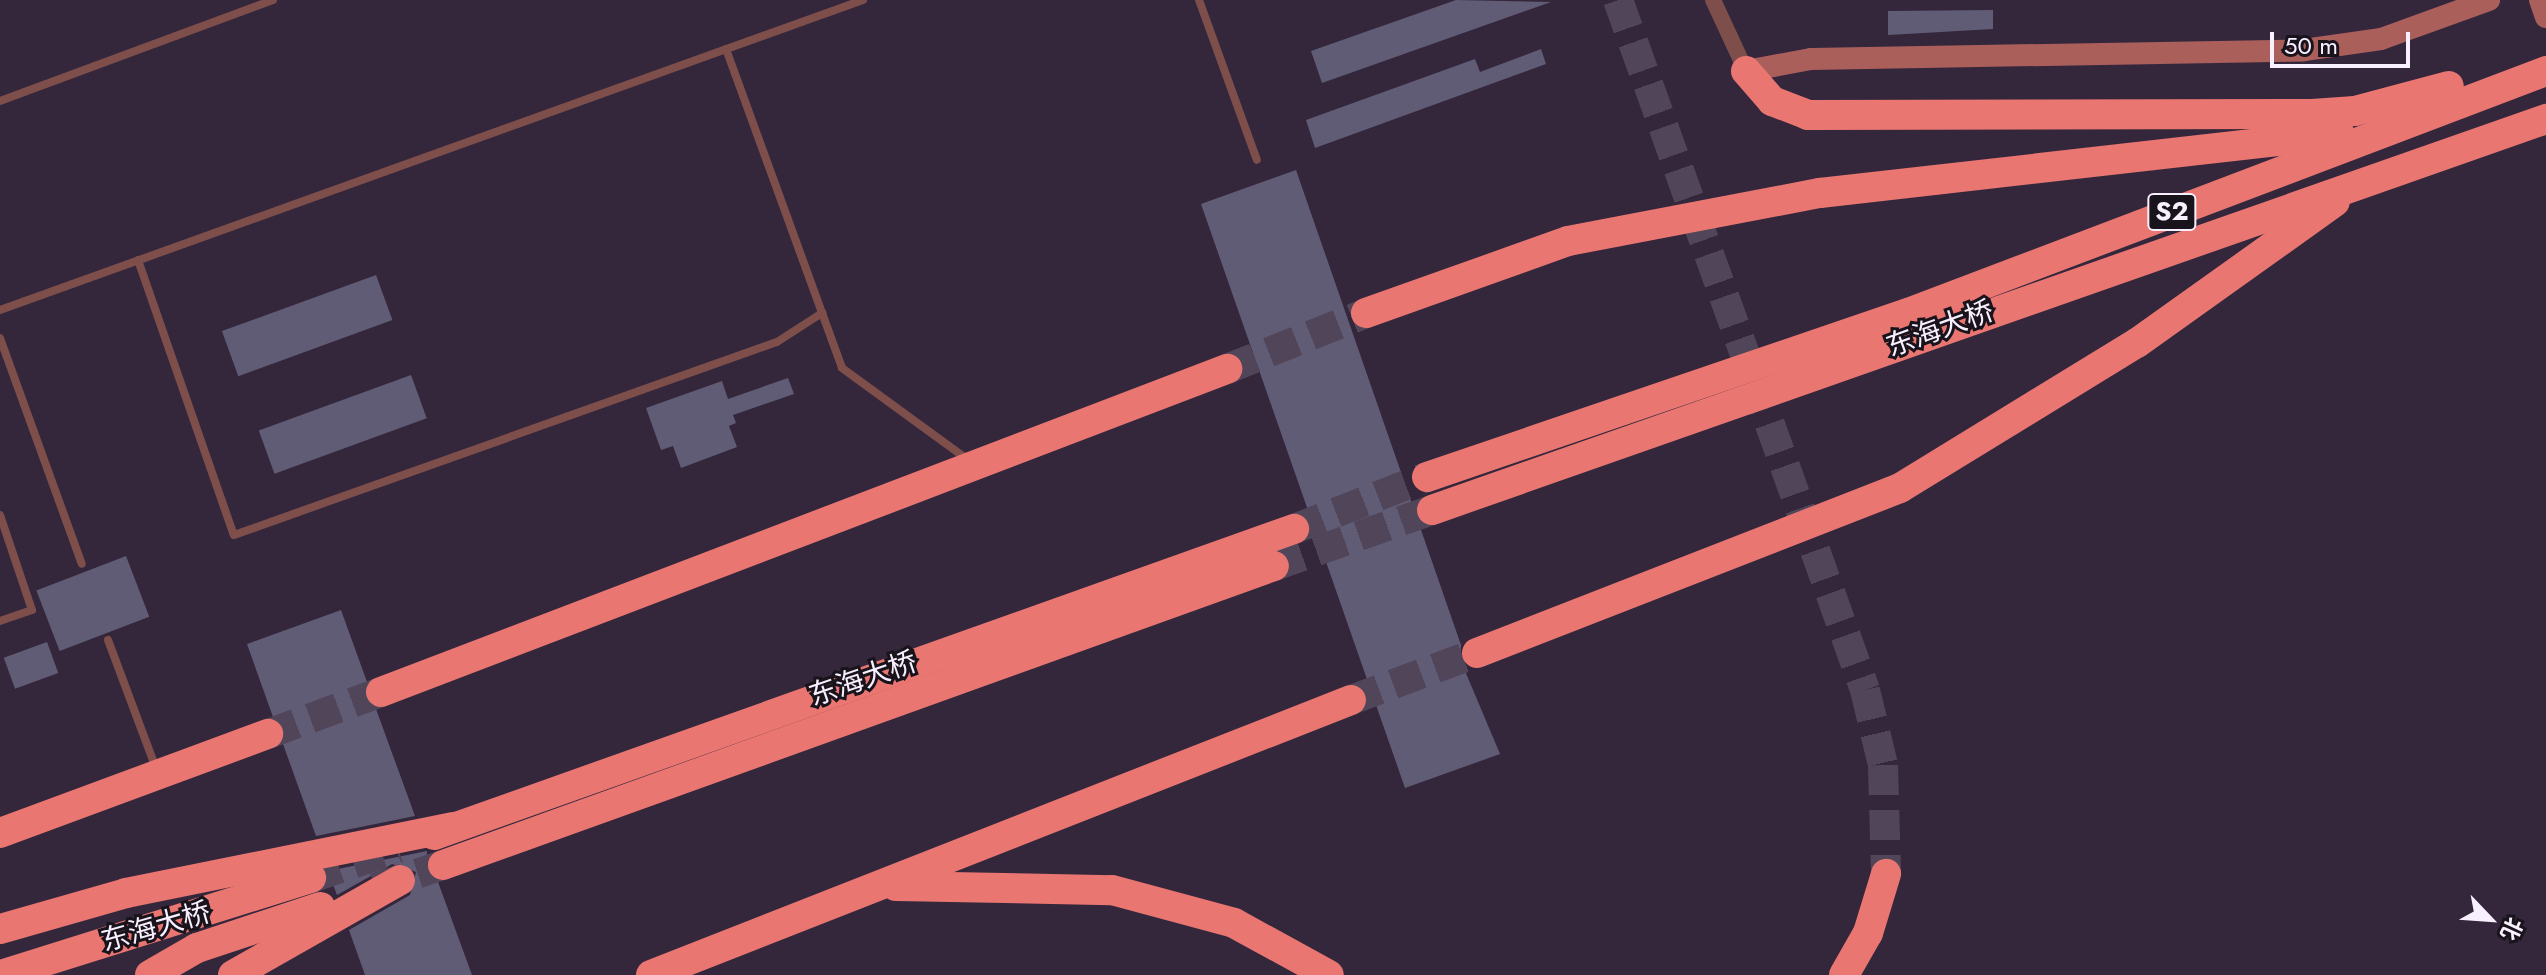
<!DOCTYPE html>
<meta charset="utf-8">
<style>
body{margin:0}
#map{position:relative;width:2546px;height:975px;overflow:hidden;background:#34273c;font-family:Jost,"Noto Sans SC",sans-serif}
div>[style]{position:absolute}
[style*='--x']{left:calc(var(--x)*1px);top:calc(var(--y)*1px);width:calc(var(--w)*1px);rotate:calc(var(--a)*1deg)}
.building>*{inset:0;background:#605c76;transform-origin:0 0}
.highway-tunnel>*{height:30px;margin-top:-15px;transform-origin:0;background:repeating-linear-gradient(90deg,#514559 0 30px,transparent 0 45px)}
.lane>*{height:8px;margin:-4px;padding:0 4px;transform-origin:4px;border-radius:4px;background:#7e4e4b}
.street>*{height:16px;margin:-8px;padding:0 8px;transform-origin:8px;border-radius:8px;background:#7e4e4b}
.secondary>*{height:22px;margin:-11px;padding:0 11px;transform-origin:11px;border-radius:11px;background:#aa5f5b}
.highway>*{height:30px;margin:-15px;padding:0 15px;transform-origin:15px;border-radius:15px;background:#ea7671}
span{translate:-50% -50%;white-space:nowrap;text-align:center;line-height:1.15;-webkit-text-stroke:6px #19131c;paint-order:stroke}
.shield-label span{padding:2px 6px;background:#19131c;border:2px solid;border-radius:6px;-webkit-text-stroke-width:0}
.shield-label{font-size:26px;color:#f8f0fe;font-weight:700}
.street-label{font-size:28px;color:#f8f0fe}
.north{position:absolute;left:2450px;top:879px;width:80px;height:80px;-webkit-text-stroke:6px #19131c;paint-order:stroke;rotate:115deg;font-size:22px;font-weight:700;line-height:32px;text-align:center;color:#f8f0fe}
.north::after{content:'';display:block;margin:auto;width:28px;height:36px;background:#f8f0fe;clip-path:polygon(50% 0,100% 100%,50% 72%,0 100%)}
.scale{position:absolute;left:2270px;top:32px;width:140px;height:36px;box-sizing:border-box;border:4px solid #f8f0fe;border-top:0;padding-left:10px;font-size:24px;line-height:28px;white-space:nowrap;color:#f8f0fe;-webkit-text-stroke:6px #19131c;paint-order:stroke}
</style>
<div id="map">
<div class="building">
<i style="clip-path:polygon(1456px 0,1551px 2px,1322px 83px,1311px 51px)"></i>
<i style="clip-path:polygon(1993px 10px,1993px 29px,1888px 35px,1888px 11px)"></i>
<i style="clip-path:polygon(1541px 49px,1546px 64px,1315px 148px,1306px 120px,1475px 59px,1480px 72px)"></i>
<i style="clip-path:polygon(1296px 170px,1461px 645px,1460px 659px,1500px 754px,1405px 788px,1201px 204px)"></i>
<i style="left:376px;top:275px;width:48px;height:164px;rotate:70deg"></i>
<i style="left:411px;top:375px;width:46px;height:162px;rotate:70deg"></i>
<i style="clip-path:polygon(788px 378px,794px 394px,733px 415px,736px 423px,729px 426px,737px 447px,681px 468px,673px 446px,661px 450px,646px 408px,722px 381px,728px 399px)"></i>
<i style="left:126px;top:556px;width:65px;height:96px;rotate:69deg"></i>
<i style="clip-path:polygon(341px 610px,367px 682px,364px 698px,376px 709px,415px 816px,316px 836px,283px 744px,285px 729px,273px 717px,247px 644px)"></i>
<i style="left:47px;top:642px;width:33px;height:46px;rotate:70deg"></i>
<i style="clip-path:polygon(427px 851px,426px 872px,438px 882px,472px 975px,365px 975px,349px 930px,410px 895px,416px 872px,392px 864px,337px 895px,328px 871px)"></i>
</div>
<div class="highway-tunnel">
<i style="--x:1618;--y:0;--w:733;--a:70.3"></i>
<i style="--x:1865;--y:690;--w:77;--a:76.5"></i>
<i style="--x:1883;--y:765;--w:109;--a:88.4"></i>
<i style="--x:1227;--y:369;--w:150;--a:-21.9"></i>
<i style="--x:1294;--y:529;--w:143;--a:-21.4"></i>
<i style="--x:1274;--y:566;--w:168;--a:-19.5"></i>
<i style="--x:1351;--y:700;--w:134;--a:-20.5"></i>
<i style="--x:268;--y:734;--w:121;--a:-20.4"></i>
<i style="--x:311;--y:878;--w:92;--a:-19"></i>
<i style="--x:375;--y:888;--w:72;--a:-18.7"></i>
</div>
<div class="lane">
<i style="--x:1199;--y:0;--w:170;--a:70.1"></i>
<i style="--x:726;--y:49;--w:339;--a:70"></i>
<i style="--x:842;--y:368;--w:155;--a:36.1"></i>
<i style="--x:0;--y:101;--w:291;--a:-20.3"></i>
<i style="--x:138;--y:260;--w:291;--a:70.8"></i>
<i style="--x:234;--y:535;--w:576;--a:-19.57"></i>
<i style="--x:777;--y:342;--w:54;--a:-32.8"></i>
<i style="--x:0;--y:310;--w:917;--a:-19.76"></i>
<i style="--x:0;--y:338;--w:240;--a:70.1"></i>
<i style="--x:0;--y:515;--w:100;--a:71.4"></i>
<i style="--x:32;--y:610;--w:34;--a:161"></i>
<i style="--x:108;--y:640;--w:140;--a:69.5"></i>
</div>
<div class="street">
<i style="--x:1713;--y:0;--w:78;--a:65.1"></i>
</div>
<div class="secondary">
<i style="--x:2540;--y:0;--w:18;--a:71"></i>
<i style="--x:1746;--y:71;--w:66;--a:-10.5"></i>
<i style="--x:1811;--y:59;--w:493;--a:-1"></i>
<i style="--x:2304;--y:50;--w:78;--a:-8.1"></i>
<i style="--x:2381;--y:39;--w:115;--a:-19.9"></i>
</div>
<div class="highway">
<i style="--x:1746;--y:71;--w:40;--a:49"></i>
<i style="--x:1772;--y:101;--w:39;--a:21"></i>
<i style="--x:1808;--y:115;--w:504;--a:-0.11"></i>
<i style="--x:2312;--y:114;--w:43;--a:-4"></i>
<i style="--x:2355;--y:111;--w:97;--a:-14.9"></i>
<i style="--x:1366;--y:313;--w:214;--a:-19.6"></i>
<i style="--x:1568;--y:241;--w:257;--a:-10.8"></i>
<i style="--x:1820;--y:193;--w:523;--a:-6.47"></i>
<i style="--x:1427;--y:477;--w:508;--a:-18.83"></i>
<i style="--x:1908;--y:313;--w:682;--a:-20.77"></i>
<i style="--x:1432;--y:510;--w:1181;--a:-19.34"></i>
<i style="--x:1477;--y:653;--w:454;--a:-21.3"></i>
<i style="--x:1900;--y:488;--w:278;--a:-31.5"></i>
<i style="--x:2137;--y:343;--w:243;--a:-35.5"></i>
<i style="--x:381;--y:692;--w:906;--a:-20.9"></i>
<i style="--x:0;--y:833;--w:286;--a:-20.3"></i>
<i style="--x:434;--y:835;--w:913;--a:-19.59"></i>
<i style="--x:443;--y:865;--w:883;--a:-19.79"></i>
<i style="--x:896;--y:886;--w:216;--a:1.1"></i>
<i style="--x:1112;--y:890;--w:126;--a:15.1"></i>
<i style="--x:1234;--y:923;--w:108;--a:28.7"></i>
<i style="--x:0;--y:929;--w:131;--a:-15.9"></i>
<i style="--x:126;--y:893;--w:334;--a:-11.4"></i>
<i style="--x:1;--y:975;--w:325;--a:-17.4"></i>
<i style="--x:150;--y:975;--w:54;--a:-29.9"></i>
<i style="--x:197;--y:948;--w:130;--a:-18.4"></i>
<i style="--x:233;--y:975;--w:192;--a:-29.6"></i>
<i style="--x:651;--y:975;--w:752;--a:-21.45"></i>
<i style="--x:1844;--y:975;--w:48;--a:-60.3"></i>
<i style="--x:1868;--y:933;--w:62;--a:-73"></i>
</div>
<div class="shield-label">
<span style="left:2172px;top:212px">S2</span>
</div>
<div class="street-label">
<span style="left:1940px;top:329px;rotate:-20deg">东海大桥</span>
<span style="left:863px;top:679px;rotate:-19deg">东海大桥</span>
<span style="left:156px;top:927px;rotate:-16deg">东海大桥</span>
</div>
<div class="north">北</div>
<div class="scale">50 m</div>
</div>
